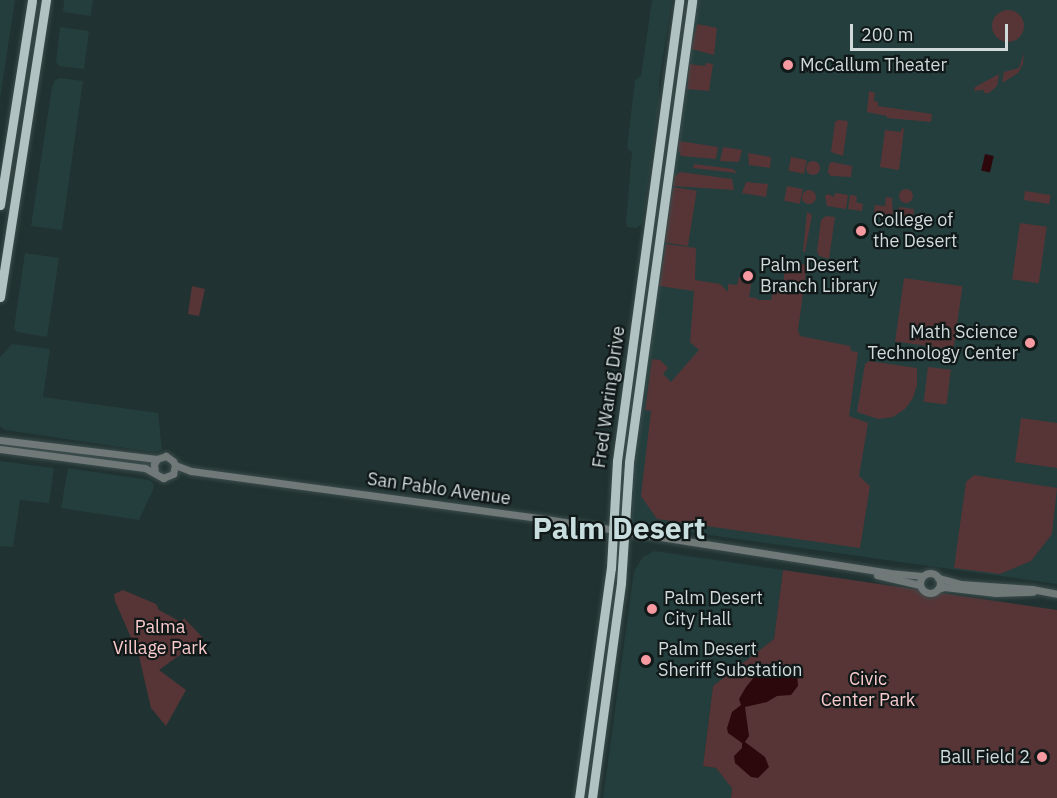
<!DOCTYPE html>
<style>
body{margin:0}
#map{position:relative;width:1057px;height:798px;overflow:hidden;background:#203231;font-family:"IBM Plex Sans",sans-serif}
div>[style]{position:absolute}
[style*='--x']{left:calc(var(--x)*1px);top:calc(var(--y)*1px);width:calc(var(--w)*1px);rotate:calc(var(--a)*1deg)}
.built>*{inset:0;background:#243e3d}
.green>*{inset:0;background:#573537;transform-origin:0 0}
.round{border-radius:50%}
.water>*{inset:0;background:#2c080d;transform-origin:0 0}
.roads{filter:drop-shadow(0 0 2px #3c4d4c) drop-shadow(0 0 2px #3c4d4c)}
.minor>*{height:7px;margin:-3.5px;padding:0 3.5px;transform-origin:3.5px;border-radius:3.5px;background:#707878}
.minor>.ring{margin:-3.5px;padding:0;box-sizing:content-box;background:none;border:7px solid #707878;border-radius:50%}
.major>*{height:9px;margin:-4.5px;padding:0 4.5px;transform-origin:4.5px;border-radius:4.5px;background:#b1c2c2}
.dots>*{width:16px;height:16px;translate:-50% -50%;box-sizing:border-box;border:3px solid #101818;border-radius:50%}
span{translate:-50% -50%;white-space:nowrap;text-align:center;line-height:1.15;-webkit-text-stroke:4.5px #101818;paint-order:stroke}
.poi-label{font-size:18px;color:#d0dada}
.left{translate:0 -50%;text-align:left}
.right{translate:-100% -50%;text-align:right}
.street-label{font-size:18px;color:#d0dada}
.park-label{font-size:18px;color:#facbcd}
.town-label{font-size:30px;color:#c8dddd;font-weight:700}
.scale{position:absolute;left:850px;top:24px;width:158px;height:27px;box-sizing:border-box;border:3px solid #d0dada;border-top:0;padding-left:8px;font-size:18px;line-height:21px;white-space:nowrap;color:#d0dada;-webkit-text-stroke:4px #101818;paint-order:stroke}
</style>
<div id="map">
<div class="built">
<i style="clip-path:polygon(0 0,15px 0,0 99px)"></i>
<i style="clip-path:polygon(64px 0,93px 0,91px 16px,63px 12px)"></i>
<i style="clip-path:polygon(652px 0,672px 0,659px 81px,659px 103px,642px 224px,637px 228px,627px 227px,626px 223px,632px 152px,627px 148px,635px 80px,641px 76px)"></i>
<i style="clip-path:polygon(696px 0,1057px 0,1057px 584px,631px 524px,633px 461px)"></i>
<i style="clip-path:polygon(60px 27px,89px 31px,84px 69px,59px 66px,56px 62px)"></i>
<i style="clip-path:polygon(60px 78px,83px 81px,62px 230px,31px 226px,52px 87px,55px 80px)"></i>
<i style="clip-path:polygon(25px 253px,59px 258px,47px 337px,17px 332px,14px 328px)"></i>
<i style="clip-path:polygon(12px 344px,50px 349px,43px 397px,158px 413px,162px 450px,153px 452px,5px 430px,0 426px,0 357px)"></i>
<i style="clip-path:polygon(0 461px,54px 468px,49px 503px,20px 500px,13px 547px,0 546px)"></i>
<i style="clip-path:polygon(68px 468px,149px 480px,154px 484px,153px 490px,139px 520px,61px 508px)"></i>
<i style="clip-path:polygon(654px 551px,783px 570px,774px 639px,713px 686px,703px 766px,716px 768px,732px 788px,731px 798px,603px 798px,634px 571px,643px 557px)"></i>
</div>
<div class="green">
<i class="round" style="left:992px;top:10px;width:32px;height:32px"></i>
<i style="clip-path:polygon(697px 24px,717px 28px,714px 55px,691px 49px)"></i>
<i style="clip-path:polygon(1024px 53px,1023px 64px,1018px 73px,1002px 83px,1004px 72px,1019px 68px)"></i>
<i style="clip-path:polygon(706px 63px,713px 64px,709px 91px,687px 89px,689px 64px,705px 66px)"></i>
<i style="clip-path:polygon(999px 74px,997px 86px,989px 93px,984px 93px,984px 90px,974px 91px,975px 87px)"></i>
<i style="clip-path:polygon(869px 91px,875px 93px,874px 101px,878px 102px,878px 106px,932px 114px,931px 122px,887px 118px,887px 116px,867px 112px)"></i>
<i style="clip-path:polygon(838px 120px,848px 121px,843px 156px,831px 152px,835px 122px)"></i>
<i style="clip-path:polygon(902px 128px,904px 129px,899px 170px,880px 167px,885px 130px,901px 132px)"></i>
<i style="clip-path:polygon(679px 141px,718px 147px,716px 159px,681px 156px,678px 149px)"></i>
<i style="clip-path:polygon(723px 147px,742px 150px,739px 162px,720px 161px)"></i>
<i style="clip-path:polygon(748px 153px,771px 157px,770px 168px,749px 165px)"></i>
<i style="left:791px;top:157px;width:16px;height:14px;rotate:11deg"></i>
<i class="round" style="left:806px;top:161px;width:14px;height:14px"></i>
<i style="clip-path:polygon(832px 162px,852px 166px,851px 177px,831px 176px,828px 173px,829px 164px)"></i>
<i style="clip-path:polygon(694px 164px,733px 169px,737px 173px,693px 168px)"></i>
<i style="clip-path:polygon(680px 172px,732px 179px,734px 190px,673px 186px,674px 177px)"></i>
<i style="clip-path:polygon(746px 182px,768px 184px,766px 197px,742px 193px)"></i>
<i style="left:787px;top:186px;width:16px;height:15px;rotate:11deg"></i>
<i style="left:673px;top:187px;width:24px;height:56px;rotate:9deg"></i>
<i class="round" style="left:899px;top:189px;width:14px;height:14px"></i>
<i class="round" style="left:802px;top:190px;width:14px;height:14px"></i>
<i style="left:1025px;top:191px;width:26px;height:9px;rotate:9deg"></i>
<i style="clip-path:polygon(835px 193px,848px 195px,846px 209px,827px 206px,825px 196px,828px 194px,834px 197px)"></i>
<i style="clip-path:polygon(850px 195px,857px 196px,856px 202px,863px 204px,862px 211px,848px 209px)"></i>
<i style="clip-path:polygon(886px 197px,892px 198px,893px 215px,874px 213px,875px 205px,885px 206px)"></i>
<i style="clip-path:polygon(899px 207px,914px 209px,913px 218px,897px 215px)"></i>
<i style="clip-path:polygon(807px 212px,812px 215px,805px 252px,803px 252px)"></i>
<i style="clip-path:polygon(826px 216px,835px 217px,829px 259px,819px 256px,817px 251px,821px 220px)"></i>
<i style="left:1020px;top:223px;width:27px;height:57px;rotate:8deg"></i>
<i style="clip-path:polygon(666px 244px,696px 248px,695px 280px,720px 284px,728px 292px,728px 284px,737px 285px,739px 277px,752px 279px,749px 297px,757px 298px,757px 300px,771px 300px,773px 290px,783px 291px,785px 262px,807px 265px,798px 330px,800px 336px,850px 346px,851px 351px,858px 352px,849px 416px,868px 423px,859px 476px,870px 486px,860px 548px,657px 519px,641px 496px,651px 411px,645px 410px,652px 359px,660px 360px,668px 368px,663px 374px,671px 382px,699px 350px,690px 342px,694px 291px,659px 286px)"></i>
<i style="left:904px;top:278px;width:59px;height:64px;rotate:8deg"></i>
<i style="clip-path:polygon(192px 286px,205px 289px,199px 316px,188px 314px)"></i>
<i style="clip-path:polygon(869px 361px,917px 368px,917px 385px,913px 398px,905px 409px,893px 417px,878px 419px,857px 412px,865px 364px)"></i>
<i style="left:928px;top:367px;width:23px;height:35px;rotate:7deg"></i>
<i style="clip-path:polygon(1021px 418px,1057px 423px,1057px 468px,1015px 462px)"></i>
<i style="clip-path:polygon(974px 475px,1057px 488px,1052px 534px,1031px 561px,1000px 574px,954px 568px,966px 482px)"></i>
<i style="clip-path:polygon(783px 570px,1057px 610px,1057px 798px,731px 798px,732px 788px,716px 768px,703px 766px,713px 686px,774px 639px)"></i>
<i style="clip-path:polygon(123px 590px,156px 604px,159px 610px,181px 622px,184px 618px,203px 638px,159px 670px,186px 690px,166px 726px,151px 708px,139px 656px,115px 601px,114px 594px)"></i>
</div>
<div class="water">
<i style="left:985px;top:154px;width:9px;height:17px;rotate:13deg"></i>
<i style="clip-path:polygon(771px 667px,788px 668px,797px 672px,798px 686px,791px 695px,777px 696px,767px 702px,745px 707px,749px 736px,745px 742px,765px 757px,769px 767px,758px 778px,751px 777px,735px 763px,734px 756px,742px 748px,742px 743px,728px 733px,727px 728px,732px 712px,741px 705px,739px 699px,746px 687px,759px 671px)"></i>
</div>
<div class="roads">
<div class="minor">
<i style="--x:0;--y:440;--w:158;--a:6.9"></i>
<i style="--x:0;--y:449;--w:146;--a:7.5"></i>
<i style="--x:145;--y:468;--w:21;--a:29"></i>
<i style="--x:163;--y:478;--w:11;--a:-22"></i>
<i style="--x:173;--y:474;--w:9;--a:-77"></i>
<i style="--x:175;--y:465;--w:4;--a:-117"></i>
<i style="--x:173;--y:461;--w:9;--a:-144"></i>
<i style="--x:166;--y:456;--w:9;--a:162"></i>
<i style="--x:157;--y:459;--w:6;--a:121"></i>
<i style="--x:154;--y:464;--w:9;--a:84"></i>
<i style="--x:175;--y:465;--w:17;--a:21"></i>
<i style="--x:191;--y:471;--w:351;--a:7.7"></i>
<i style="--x:539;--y:518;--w:354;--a:8.9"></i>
<i style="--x:889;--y:573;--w:33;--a:5"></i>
<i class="ring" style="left:920px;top:573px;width:13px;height:13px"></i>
<i style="--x:877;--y:575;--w:44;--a:13.1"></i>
<i style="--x:938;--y:578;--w:23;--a:15"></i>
<i style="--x:960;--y:584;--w:72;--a:4"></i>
<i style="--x:1032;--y:589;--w:25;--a:11"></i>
<i style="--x:938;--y:589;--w:6;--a:-18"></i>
<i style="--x:944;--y:587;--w:52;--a:6.6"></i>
<i style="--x:996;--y:593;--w:37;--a:-2"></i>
</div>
<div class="major">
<i style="--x:0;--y:205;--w:207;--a:-81.1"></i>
<i style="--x:0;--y:297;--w:301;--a:-81.2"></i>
<i style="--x:579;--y:798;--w:232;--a:-82.1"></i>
<i style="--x:611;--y:568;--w:107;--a:-86.8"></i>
<i style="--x:617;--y:461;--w:465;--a:-82.3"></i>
<i style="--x:592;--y:798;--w:217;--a:-82.3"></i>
<i style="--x:621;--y:583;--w:121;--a:-86.2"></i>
<i style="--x:629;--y:462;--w:466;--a:-82.2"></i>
</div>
</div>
<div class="dots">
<i style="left:788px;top:65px;background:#f49aa0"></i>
<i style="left:861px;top:231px;background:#f49aa0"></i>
<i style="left:748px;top:276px;background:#f49aa0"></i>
<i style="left:1030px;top:343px;background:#f49aa0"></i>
<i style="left:652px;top:609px;background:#f49aa0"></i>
<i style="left:646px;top:660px;background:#f49aa0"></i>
<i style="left:1042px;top:757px;background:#f49aa0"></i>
</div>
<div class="poi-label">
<span class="left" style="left:800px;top:65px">McCallum Theater</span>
<span class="left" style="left:873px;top:231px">College of<br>the Desert</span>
<span class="left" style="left:760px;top:276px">Palm Desert<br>Branch Library</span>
<span class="right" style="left:1018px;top:343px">Math Science<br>Technology Center</span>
<span class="left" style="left:664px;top:609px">Palm Desert<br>City Hall</span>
<span class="left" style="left:658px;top:660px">Palm Desert<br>Sheriff Substation</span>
<span class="right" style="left:1030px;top:757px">Ball Field 2</span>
</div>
<div class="street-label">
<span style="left:609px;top:397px;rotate:-82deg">Fred Waring Drive</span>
<span style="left:439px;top:489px;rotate:8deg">San Pablo Avenue</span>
</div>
<div class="park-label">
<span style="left:160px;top:638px">Palma<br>Village Park</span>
<span style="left:868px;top:690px">Civic<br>Center Park</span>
</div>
<div class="town-label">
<span style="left:619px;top:528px">Palm Desert</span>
</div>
<div class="scale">200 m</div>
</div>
